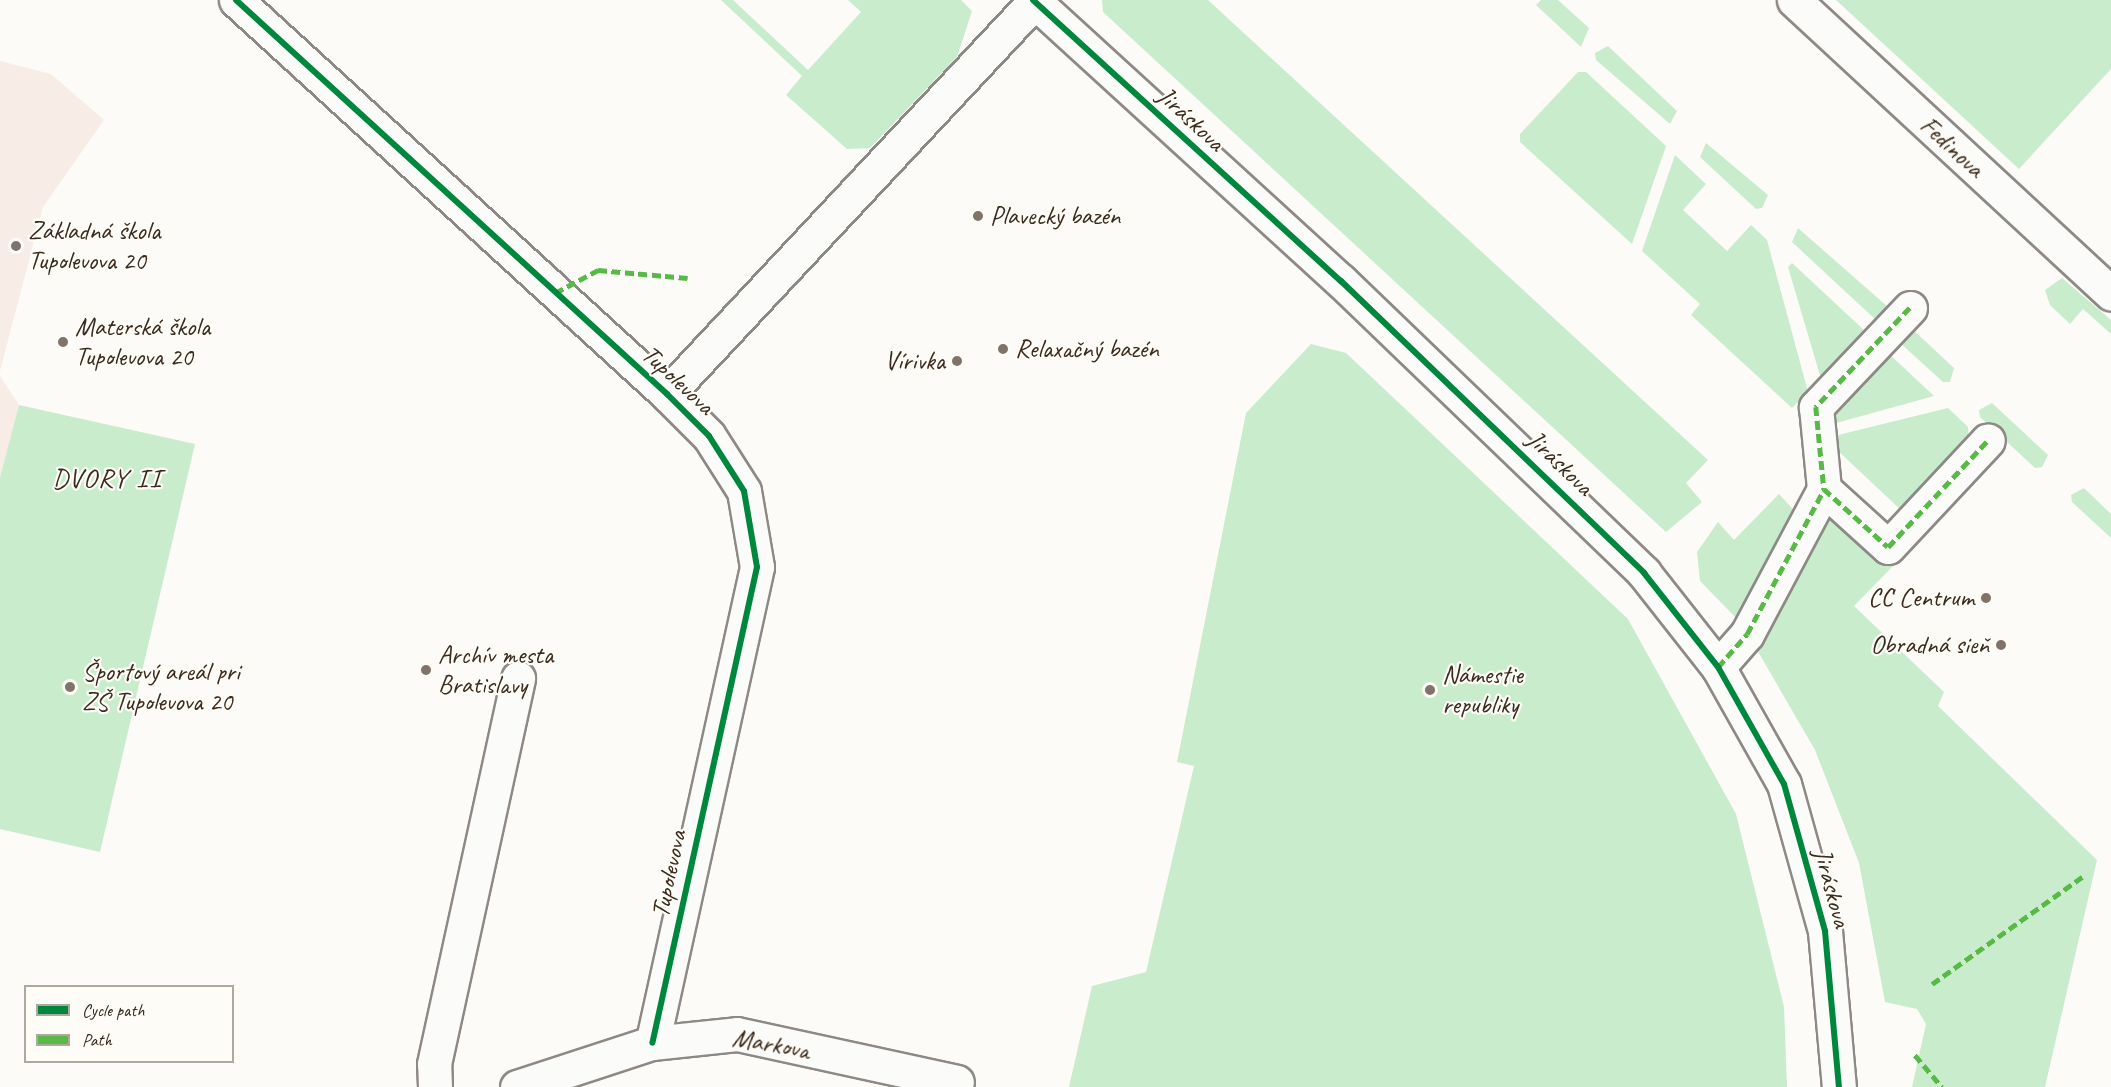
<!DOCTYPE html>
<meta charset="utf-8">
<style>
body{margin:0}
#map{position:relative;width:2111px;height:1087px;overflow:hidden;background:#fcfbf8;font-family:Caveat,sans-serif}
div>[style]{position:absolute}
.built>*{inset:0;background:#f7ede6}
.green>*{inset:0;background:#c9eccd}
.roads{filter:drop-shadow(2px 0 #8d8985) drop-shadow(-2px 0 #8d8985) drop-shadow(0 2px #8d8985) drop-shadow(0 -2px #8d8985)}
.minor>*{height:33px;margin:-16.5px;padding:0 16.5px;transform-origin:16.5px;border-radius:16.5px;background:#fbfbf9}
.quiet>*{height:4.5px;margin-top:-2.25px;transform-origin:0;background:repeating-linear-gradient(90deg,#58b947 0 9px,transparent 0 13.5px)}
.cycleway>*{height:6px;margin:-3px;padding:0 3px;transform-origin:3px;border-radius:3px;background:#00873e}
.dots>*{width:16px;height:16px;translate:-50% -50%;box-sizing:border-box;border:3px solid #fdfcf7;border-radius:50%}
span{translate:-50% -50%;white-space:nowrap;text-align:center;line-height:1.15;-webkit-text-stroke:4.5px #fdfcf7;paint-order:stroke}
.street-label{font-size:26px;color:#3b2a1e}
.poi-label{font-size:26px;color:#3b2a1e}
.left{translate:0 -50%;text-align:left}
.right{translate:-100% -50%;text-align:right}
.neighbourhood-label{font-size:27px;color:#3b2a1e;letter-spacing:1.5px}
.legend{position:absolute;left:24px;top:985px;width:210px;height:78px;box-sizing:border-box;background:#fdfcf7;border:2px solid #afa8a0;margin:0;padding:8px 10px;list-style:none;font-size:18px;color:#3b2a1e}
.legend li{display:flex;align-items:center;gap:12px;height:30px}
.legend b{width:30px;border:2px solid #afa8a0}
</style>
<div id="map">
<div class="built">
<i style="clip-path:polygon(0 61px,51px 74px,104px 120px,43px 207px,0 371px)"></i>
<i style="clip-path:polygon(0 376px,19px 405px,3px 478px,0 478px)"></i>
</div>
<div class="green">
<i style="clip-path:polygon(721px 0,733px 0,808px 70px,861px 12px,848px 0,961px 0,972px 11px,957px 57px,870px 148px,847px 149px,786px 95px,802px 76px)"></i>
<i style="clip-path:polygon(1102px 0,1208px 0,1708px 460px,1686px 483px,1702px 502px,1666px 532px,1103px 12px)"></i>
<i style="clip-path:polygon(1541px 0,1558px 0,1589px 28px,1581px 47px,1536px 5px)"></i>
<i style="clip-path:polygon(1836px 0,2111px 0,2111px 69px,2019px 169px)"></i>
<i style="clip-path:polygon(1608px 46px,1677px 111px,1670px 124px,1596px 60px,1595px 53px)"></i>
<i style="clip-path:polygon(1578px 72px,1586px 72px,1666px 146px,1632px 244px,1520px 142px,1520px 134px)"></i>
<i style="clip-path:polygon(1706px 143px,1768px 195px,1762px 208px,1756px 209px,1700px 157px)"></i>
<i style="clip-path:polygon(1675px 155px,1706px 184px,1683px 210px,1727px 251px,1751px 225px,1767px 240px,1808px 392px,1792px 408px,1691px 315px,1700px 304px,1642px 251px)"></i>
<i style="clip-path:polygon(1798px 228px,1888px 307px,1876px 320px,1792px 242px)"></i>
<i style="clip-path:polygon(1792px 263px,1865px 331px,1821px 379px,1788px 267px)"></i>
<i style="clip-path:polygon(2062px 278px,2111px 320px,2111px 334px,2083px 309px,2070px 324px,2050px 305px,2045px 290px)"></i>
<i style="clip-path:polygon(1911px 328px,1954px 368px,1950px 382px,1943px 382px,1898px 341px)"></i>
<i style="clip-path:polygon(1311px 344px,1346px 353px,1628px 619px,1736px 814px,1784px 1007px,1787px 1087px,1069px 1087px,1092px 986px,1146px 972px,1194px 766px,1177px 762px,1246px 413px)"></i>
<i style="clip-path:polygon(1887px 352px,1934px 396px,1829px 425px,1824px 419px)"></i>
<i style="clip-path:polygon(1992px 403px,2048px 455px,2042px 467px,2035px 468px,1980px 417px,1979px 410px)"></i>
<i style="clip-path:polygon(19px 405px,195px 444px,100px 852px,0 829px,0 478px)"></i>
<i style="clip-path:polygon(1948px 408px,1968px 427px,1969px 440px,1902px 511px,1835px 448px,1834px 436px)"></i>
<i style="clip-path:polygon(2084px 488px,2111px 514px,2111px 538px,2072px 502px,2071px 495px)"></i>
<i style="clip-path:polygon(1779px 494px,1811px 529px,1828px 508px,1896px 563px,1854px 606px,1944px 692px,1938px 706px,2097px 860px,2045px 1087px,1912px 1087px,1926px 1024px,1917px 1009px,1885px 1002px,1859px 863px,1815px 750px,1742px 624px,1700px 581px,1697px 552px,1718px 522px,1734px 540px)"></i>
</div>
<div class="roads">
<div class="minor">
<i style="left:236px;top:0;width:584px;rotate:42.43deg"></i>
<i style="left:667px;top:394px;width:59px;rotate:45deg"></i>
<i style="left:709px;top:436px;width:65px;rotate:57.5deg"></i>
<i style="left:744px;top:491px;width:77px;rotate:80.3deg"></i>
<i style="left:757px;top:567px;width:487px;rotate:102.4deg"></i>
<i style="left:1033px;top:0;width:417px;rotate:42.4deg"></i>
<i style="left:1341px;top:281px;width:421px;rotate:43.9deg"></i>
<i style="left:1644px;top:573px;width:120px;rotate:51.8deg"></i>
<i style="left:1718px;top:667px;width:134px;rotate:60.6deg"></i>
<i style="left:1784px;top:784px;width:153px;rotate:74.4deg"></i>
<i style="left:1825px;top:931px;width:157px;rotate:84.9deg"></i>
<i style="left:1794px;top:0;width:432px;rotate:42.8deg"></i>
<i style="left:1910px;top:308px;width:137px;rotate:133.5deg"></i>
<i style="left:1816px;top:407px;width:82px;rotate:84.4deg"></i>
<i style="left:1824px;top:489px;width:86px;rotate:42.2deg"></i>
<i style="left:1888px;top:547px;width:146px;rotate:-46.9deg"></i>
<i style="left:667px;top:394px;width:540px;rotate:-46.88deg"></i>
<i style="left:1718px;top:667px;width:44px;rotate:-48.7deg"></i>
<i style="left:1747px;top:634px;width:164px;rotate:-62deg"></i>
<i style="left:435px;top:1087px;width:23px;rotate:-92deg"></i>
<i style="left:434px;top:1064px;width:395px;rotate:-77.7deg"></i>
<i style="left:517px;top:1087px;width:142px;rotate:-18.1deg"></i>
<i style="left:652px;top:1043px;width:85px;rotate:-6deg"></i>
<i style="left:737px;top:1034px;width:225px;rotate:12.3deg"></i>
</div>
</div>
<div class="quiet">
<i style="left:555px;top:293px;width:49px;rotate:-28.1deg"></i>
<i style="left:598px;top:270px;width:90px;rotate:5.1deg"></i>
<i style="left:1910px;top:308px;width:137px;rotate:133.5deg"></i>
<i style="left:1816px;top:407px;width:82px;rotate:84.4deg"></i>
<i style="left:1824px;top:489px;width:86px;rotate:42.2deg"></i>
<i style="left:1888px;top:547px;width:146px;rotate:-46.9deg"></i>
<i style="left:1718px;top:667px;width:44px;rotate:-48.7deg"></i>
<i style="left:1747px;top:634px;width:164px;rotate:-62deg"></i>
<i style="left:1932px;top:984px;width:188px;rotate:-35.5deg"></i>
<i style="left:1915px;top:1055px;width:42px;rotate:49.8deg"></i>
</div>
<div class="cycleway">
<i style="left:236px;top:0;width:584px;rotate:42.43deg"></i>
<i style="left:667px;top:394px;width:59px;rotate:45deg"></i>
<i style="left:709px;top:436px;width:65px;rotate:57.5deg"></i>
<i style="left:744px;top:491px;width:77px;rotate:80.3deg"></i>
<i style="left:757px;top:567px;width:487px;rotate:102.4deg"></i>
<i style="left:1033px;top:0;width:417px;rotate:42.4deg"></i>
<i style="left:1341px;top:281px;width:421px;rotate:43.9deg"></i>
<i style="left:1644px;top:573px;width:120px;rotate:51.8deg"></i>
<i style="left:1718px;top:667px;width:134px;rotate:60.6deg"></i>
<i style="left:1784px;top:784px;width:153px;rotate:74.4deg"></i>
<i style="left:1825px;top:931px;width:157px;rotate:84.9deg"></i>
</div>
<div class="dots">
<i style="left:978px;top:216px;background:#7f736a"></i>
<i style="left:16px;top:246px;background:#7f736a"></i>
<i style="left:63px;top:342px;background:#7f736a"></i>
<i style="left:1003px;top:349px;background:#7f736a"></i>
<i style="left:957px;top:361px;background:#7f736a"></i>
<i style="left:1986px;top:598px;background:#7f736a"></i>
<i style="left:2001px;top:645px;background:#7f736a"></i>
<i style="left:426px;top:670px;background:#7f736a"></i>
<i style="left:70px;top:687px;background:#7f736a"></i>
<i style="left:1430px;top:690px;background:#7f736a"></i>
</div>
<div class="street-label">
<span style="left:1191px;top:119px;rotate:43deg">Jiráskova</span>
<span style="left:1952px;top:147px;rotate:43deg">Fedinova</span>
<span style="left:678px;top:380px;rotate:43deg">Tupolevova</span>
<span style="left:1560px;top:463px;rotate:44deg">Jiráskova</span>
<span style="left:669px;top:874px;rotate:-78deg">Tupolevova</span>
<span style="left:1832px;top:888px;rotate:75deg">Jiráskova</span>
<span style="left:771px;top:1044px;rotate:10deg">Markova</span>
</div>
<div class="poi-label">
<span class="left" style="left:990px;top:216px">Plavecký bazén</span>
<span class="left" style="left:28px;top:246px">Základná škola<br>Tupolevova 20</span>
<span class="left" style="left:75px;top:342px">Materská škola<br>Tupolevova 20</span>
<span class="left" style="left:1015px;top:349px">Relaxačný bazén</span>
<span class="right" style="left:945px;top:361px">Vírivka</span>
<span class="right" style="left:1974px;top:598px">CC Centrum</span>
<span class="right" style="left:1989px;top:645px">Obradná sieň</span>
<span class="left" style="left:438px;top:670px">Archív mesta<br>Bratislavy</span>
<span class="left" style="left:82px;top:687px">Športový areál pri<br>ZŠ Tupolevova 20</span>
<span class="left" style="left:1442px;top:690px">Námestie<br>republiky</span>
</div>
<div class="neighbourhood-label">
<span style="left:107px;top:479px">DVORY II</span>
</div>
<ul class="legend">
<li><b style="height:8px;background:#00873e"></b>Cycle path</li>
<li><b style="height:8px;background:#58b947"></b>Path</li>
</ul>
</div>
